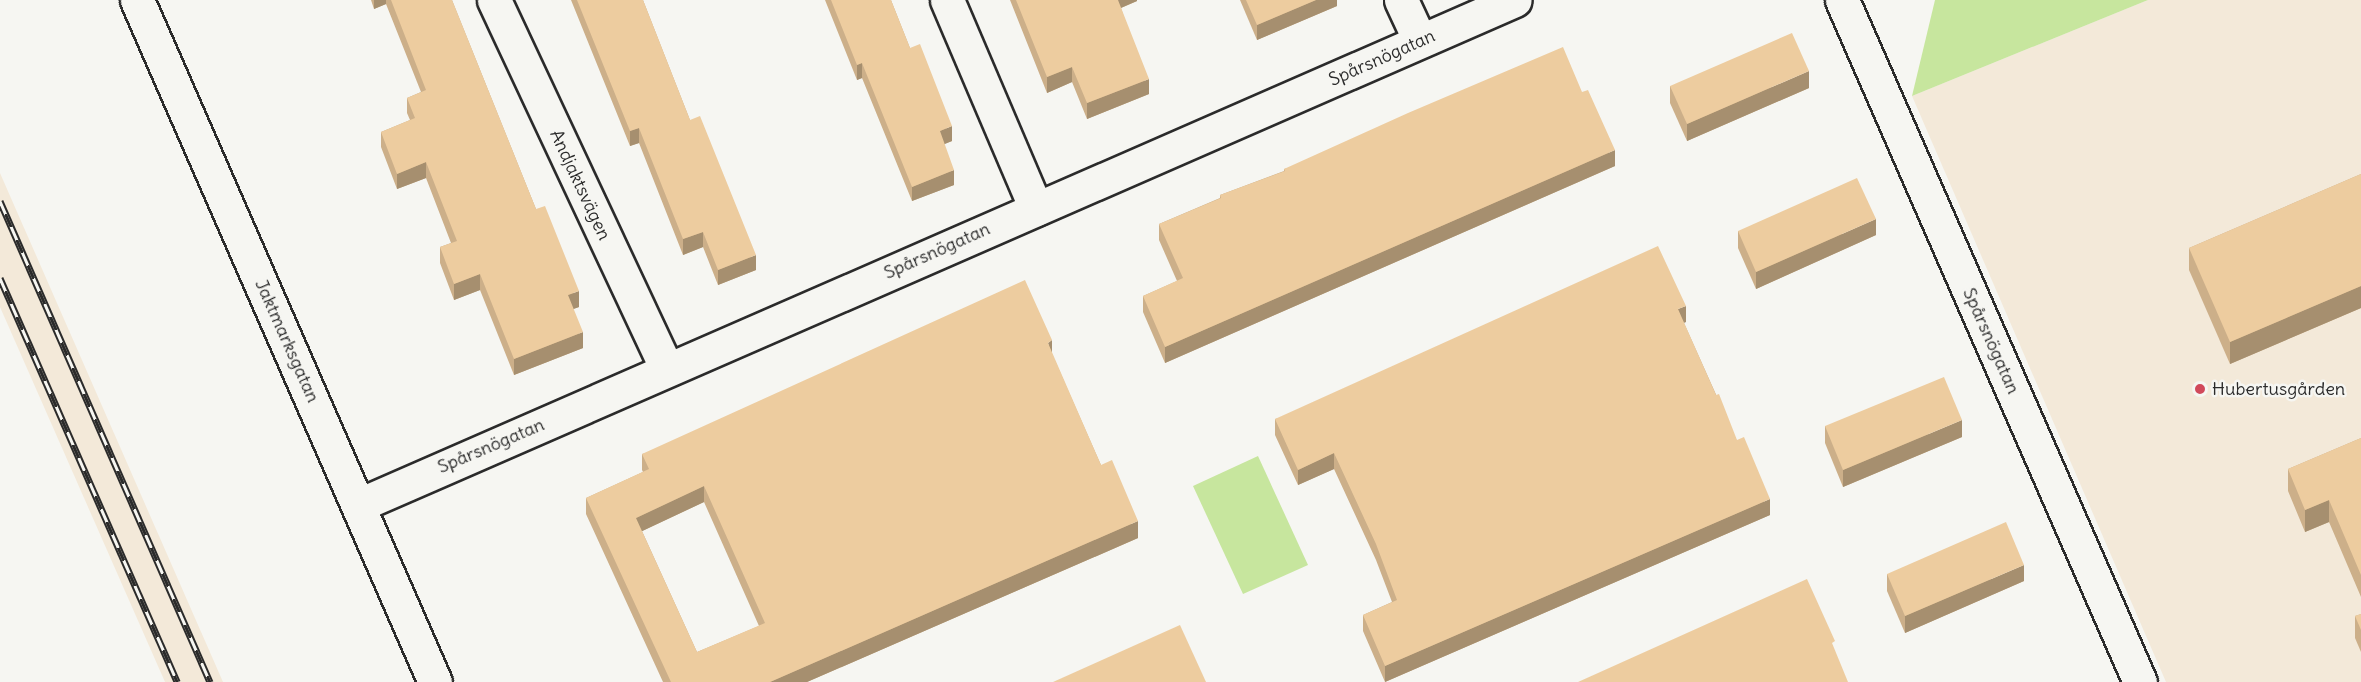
<!DOCTYPE html>
<meta charset="utf-8">
<style>
body{margin:0}
#map{position:relative;width:2361px;height:682px;overflow:hidden;background:#f6f6f2;font-family:Delius,sans-serif}
div>[style]{position:absolute}
.built>*{inset:0;background:#f3e9d9}
.green>*{inset:0;background:#c7e69e}
.roads{filter:drop-shadow(2px 0 #2b2b2b) drop-shadow(-2px 0 #2b2b2b) drop-shadow(0 2px #2b2b2b) drop-shadow(0 -2px #2b2b2b)}
.street>*{height:33px;margin:-16.5px;padding:0 16.5px;transform-origin:16.5px;border-radius:16.5px;background:#f6f6f2}
.rail>*{height:7px;margin-top:-3.5px;transform-origin:0;background:repeating-linear-gradient(90deg,#f6f6f2 0 14px,#2b2b2b 0 28px);box-sizing:border-box;border-block:2px solid #2b2b2b}
.wall>*{inset:0;background:#ccaf89}
.shaded-wall>*{inset:0;background:#a68f6f}
.building>*{inset:0;background:#edcc9f}
.dots>*{width:16px;height:16px;translate:-50% -50%;box-sizing:border-box;border:3px solid #f6f6f2;border-radius:50%}
span{translate:-50% -50%;white-space:nowrap;text-align:center;line-height:1.15;-webkit-text-stroke:5px #f6f6f2;paint-order:stroke}
.street-label{font-size:18px;color:#2b2b2b}
.poi-label{font-size:18px;color:#2b2b2b}
.left{translate:0 -50%;text-align:left}
</style>
<div id="map">
<div class="built">
<i style="clip-path:polygon(2148px 0,2361px 0,2361px 682px,2166px 682px,1912px 96px)"></i>
<i style="clip-path:polygon(0 173px,223px 682px,165px 682px,0 307px)"></i>
</div>
<div class="green">
<i style="clip-path:polygon(1935px 0,2148px 0,1912px 96px)"></i>
<i style="clip-path:polygon(1258px 456px,1308px 565px,1243px 594px,1193px 486px)"></i>
</div>
<div class="roads">
<div class="street">
<i style="left:137px;top:0;width:744px;rotate:66.4deg"></i>
<i style="left:494px;top:0;width:408px;rotate:64.9deg"></i>
<i style="left:947px;top:0;width:227px;rotate:66.9deg"></i>
<i style="left:1401px;top:0;width:45px;rotate:65.1deg"></i>
<i style="left:1842px;top:0;width:744px;rotate:66.4deg"></i>
<i style="left:359px;top:505px;width:1261px;rotate:-23.6deg"></i>
</div>
</div>
<div class="rail">
<i style="left:0;top:201px;width:525px;rotate:66.41deg"></i>
<i style="left:0;top:278px;width:441px;rotate:66.3deg"></i>
</div>
<div class="wall">
<i style="clip-path:polygon(371px 0,452px 0,536px 209px,579px 307px,573px 309px,583px 348px,514px 375px,480px 290px,454px 300px,440px 263px,440px 247px,451px 243px,426px 178px,397px 189px,381px 147px,381px 132px,410px 120px,407px 113px,407px 98px,421px 92px,386px 4px,374px 9px)"></i>
<i style="clip-path:polygon(571px 0,643px 0,690px 120px,756px 270px,718px 285px,703px 247px,683px 255px,639px 143px,630px 146px)"></i>
<i style="clip-path:polygon(825px 0,891px 0,910px 48px,952px 141px,944px 144px,954px 185px,912px 201px,862px 78px,857px 80px)"></i>
<i style="clip-path:polygon(1010px 0,1137px 0,1137px 1px,1121px 8px,1149px 94px,1087px 119px,1072px 82px,1047px 93px)"></i>
<i style="clip-path:polygon(1240px 0,1337px 0,1337px 6px,1257px 40px)"></i>
<i style="clip-path:polygon(1670px 86px,1809px 88px,1687px 141px,1670px 103px)"></i>
<i style="clip-path:polygon(1582px 92px,1615px 166px,1165px 363px,1143px 312px,1143px 296px,1177px 281px,1159px 240px,1159px 224px,1220px 198px,1220px 195px,1284px 171px,1284px 169px)"></i>
<i style="clip-path:polygon(2361px 174px,2361px 308px,2230px 364px,2189px 270px,2189px 248px)"></i>
<i style="clip-path:polygon(1738px 231px,1876px 235px,1756px 289px,1738px 248px)"></i>
<i style="clip-path:polygon(1686px 322px,1684px 323px,1770px 515px,1385px 682px,1363px 631px,1363px 615px,1392px 602px,1376px 560px,1334px 469px,1298px 485px,1275px 435px,1275px 419px)"></i>
<i style="clip-path:polygon(evenodd,1052px 354px,1101px 465px,1138px 538px,807px 682px,663px 682px,586px 514px,586px 498px,643px 472px,642px 470px,642px 454px,1052px 354px,704px 502px,759px 626px,697px 652px,642px 531px,704px 502px)"></i>
<i style="clip-path:polygon(1825px 426px,1962px 437px,1843px 487px,1825px 443px)"></i>
<i style="clip-path:polygon(2361px 438px,2361px 597px,2329px 522px,2305px 532px,2288px 491px,2288px 469px)"></i>
<i style="clip-path:polygon(1887px 574px,2024px 581px,1905px 633px,1887px 591px)"></i>
<i style="clip-path:polygon(2361px 614px,2361px 652px,2355px 638px,2355px 616px)"></i>
</div>
<div class="shaded-wall">
<i style="clip-path:polygon(374px 0,386px 0,386px 4px,374px 9px)"></i>
<i style="clip-path:polygon(1116px 0,1137px 0,1137px 1px,1116px 10px)"></i>
<i style="clip-path:polygon(1316px 0,1337px 0,1337px 6px,1257px 40px,1257px 25px)"></i>
<i style="clip-path:polygon(862px 63px,862px 78px,857px 80px,857px 65px)"></i>
<i style="clip-path:polygon(1072px 67px,1072px 82px,1047px 93px,1047px 77px)"></i>
<i style="clip-path:polygon(1809px 71px,1809px 88px,1687px 141px,1687px 124px)"></i>
<i style="clip-path:polygon(1149px 79px,1149px 94px,1087px 119px,1087px 103px)"></i>
<i style="clip-path:polygon(952px 126px,952px 141px,940px 146px,940px 131px)"></i>
<i style="clip-path:polygon(639px 128px,639px 143px,630px 146px,630px 131px)"></i>
<i style="clip-path:polygon(1615px 150px,1615px 166px,1165px 363px,1165px 347px)"></i>
<i style="clip-path:polygon(426px 162px,426px 178px,397px 189px,397px 174px)"></i>
<i style="clip-path:polygon(954px 170px,954px 185px,912px 201px,912px 187px)"></i>
<i style="clip-path:polygon(1876px 219px,1876px 235px,1756px 289px,1756px 272px)"></i>
<i style="clip-path:polygon(703px 232px,703px 247px,683px 255px,683px 239px)"></i>
<i style="clip-path:polygon(756px 255px,756px 270px,718px 285px,718px 270px)"></i>
<i style="clip-path:polygon(480px 274px,480px 290px,454px 300px,454px 284px)"></i>
<i style="clip-path:polygon(2361px 286px,2361px 308px,2230px 364px,2230px 342px)"></i>
<i style="clip-path:polygon(579px 291px,579px 307px,568px 311px,568px 295px)"></i>
<i style="clip-path:polygon(1686px 306px,1686px 322px,1678px 325px,1678px 309px)"></i>
<i style="clip-path:polygon(583px 332px,583px 348px,514px 375px,514px 359px)"></i>
<i style="clip-path:polygon(1052px 340px,1052px 357px,1048px 343px)"></i>
<i style="clip-path:polygon(1962px 420px,1962px 437px,1843px 487px,1843px 470px)"></i>
<i style="clip-path:polygon(1334px 453px,1334px 469px,1298px 485px,1298px 470px)"></i>
<i style="clip-path:polygon(704px 486px,704px 502px,636px 534px,636px 518px)"></i>
<i style="clip-path:polygon(1770px 499px,1770px 515px,1385px 682px,1385px 666px)"></i>
<i style="clip-path:polygon(2329px 500px,2329px 522px,2305px 532px,2305px 510px)"></i>
<i style="clip-path:polygon(1138px 521px,1138px 538px,807px 682px,770px 682px)"></i>
<i style="clip-path:polygon(2024px 565px,2024px 581px,1905px 633px,1905px 616px)"></i>
</div>
<div class="building">
<i style="clip-path:polygon(391px 0,452px 0,536px 209px,545px 206px,579px 291px,568px 295px,583px 332px,514px 359px,480px 274px,454px 284px,440px 247px,457px 241px,426px 162px,397px 174px,381px 132px,415px 118px,407px 98px,426px 90px)"></i>
<i style="clip-path:polygon(577px 0,643px 0,690px 120px,700px 116px,756px 255px,718px 270px,703px 232px,683px 239px,639px 128px,630px 131px)"></i>
<i style="clip-path:polygon(831px 0,891px 0,910px 48px,920px 44px,952px 126px,940px 131px,954px 170px,912px 187px,862px 63px,857px 65px)"></i>
<i style="clip-path:polygon(1016px 0,1118px 0,1149px 79px,1087px 103px,1072px 67px,1047px 77px)"></i>
<i style="clip-path:polygon(1246px 0,1316px 0,1257px 25px)"></i>
<i style="clip-path:polygon(1792px 33px,1809px 71px,1687px 124px,1670px 86px)"></i>
<i style="clip-path:polygon(1563px 47px,1582px 92px,1588px 90px,1615px 150px,1165px 347px,1143px 296px,1183px 278px,1159px 224px,1221px 198px,1220px 195px,1285px 171px,1284px 169px,1408px 113px)"></i>
<i style="clip-path:polygon(2361px 174px,2361px 286px,2230px 342px,2189px 248px)"></i>
<i style="clip-path:polygon(1857px 178px,1876px 219px,1756px 272px,1738px 231px)"></i>
<i style="clip-path:polygon(1658px 246px,1686px 306px,1678px 309px,1716px 395px,1719px 394px,1737px 440px,1744px 437px,1770px 499px,1385px 666px,1363px 615px,1397px 600px,1376px 544px,1334px 453px,1298px 470px,1275px 419px)"></i>
<i style="clip-path:polygon(evenodd,1025px 280px,1052px 340px,1048px 343px,1101px 465px,1112px 460px,1138px 521px,770px 682px,671px 682px,586px 498px,649px 469px,642px 454px,1025px 280px,704px 486px,765px 623px,697px 652px,636px 518px,704px 486px)"></i>
<i style="clip-path:polygon(1944px 377px,1962px 420px,1843px 470px,1825px 426px)"></i>
<i style="clip-path:polygon(2361px 438px,2361px 575px,2329px 500px,2305px 510px,2288px 469px)"></i>
<i style="clip-path:polygon(2006px 522px,2024px 565px,1905px 616px,1887px 574px)"></i>
<i style="clip-path:polygon(1807px 579px,1835px 641px,1832px 643px,1848px 682px,1578px 682px)"></i>
<i style="clip-path:polygon(2361px 614px,2361px 630px,2355px 616px)"></i>
<i style="clip-path:polygon(1180px 625px,1206px 682px,1053px 682px)"></i>
</div>
<div class="dots">
<i style="left:2200px;top:389px;background:#d1495b"></i>
</div>
<div class="street-label">
<span style="left:1382px;top:58px;rotate:-24deg">Spårsnögatan</span>
<span style="left:580px;top:185px;rotate:65deg">Andjaktsvägen</span>
<span style="left:937px;top:251px;rotate:-24deg">Spårsnögatan</span>
<span style="left:287px;top:341px;rotate:66deg">Jaktmarksgatan</span>
<span style="left:1991px;top:341px;rotate:66deg">Spårsnögatan</span>
<span style="left:491px;top:446px;rotate:-23deg">Spårsnögatan</span>
</div>
<div class="poi-label">
<span class="left" style="left:2212px;top:389px">Hubertusgården</span>
</div>
</div>
